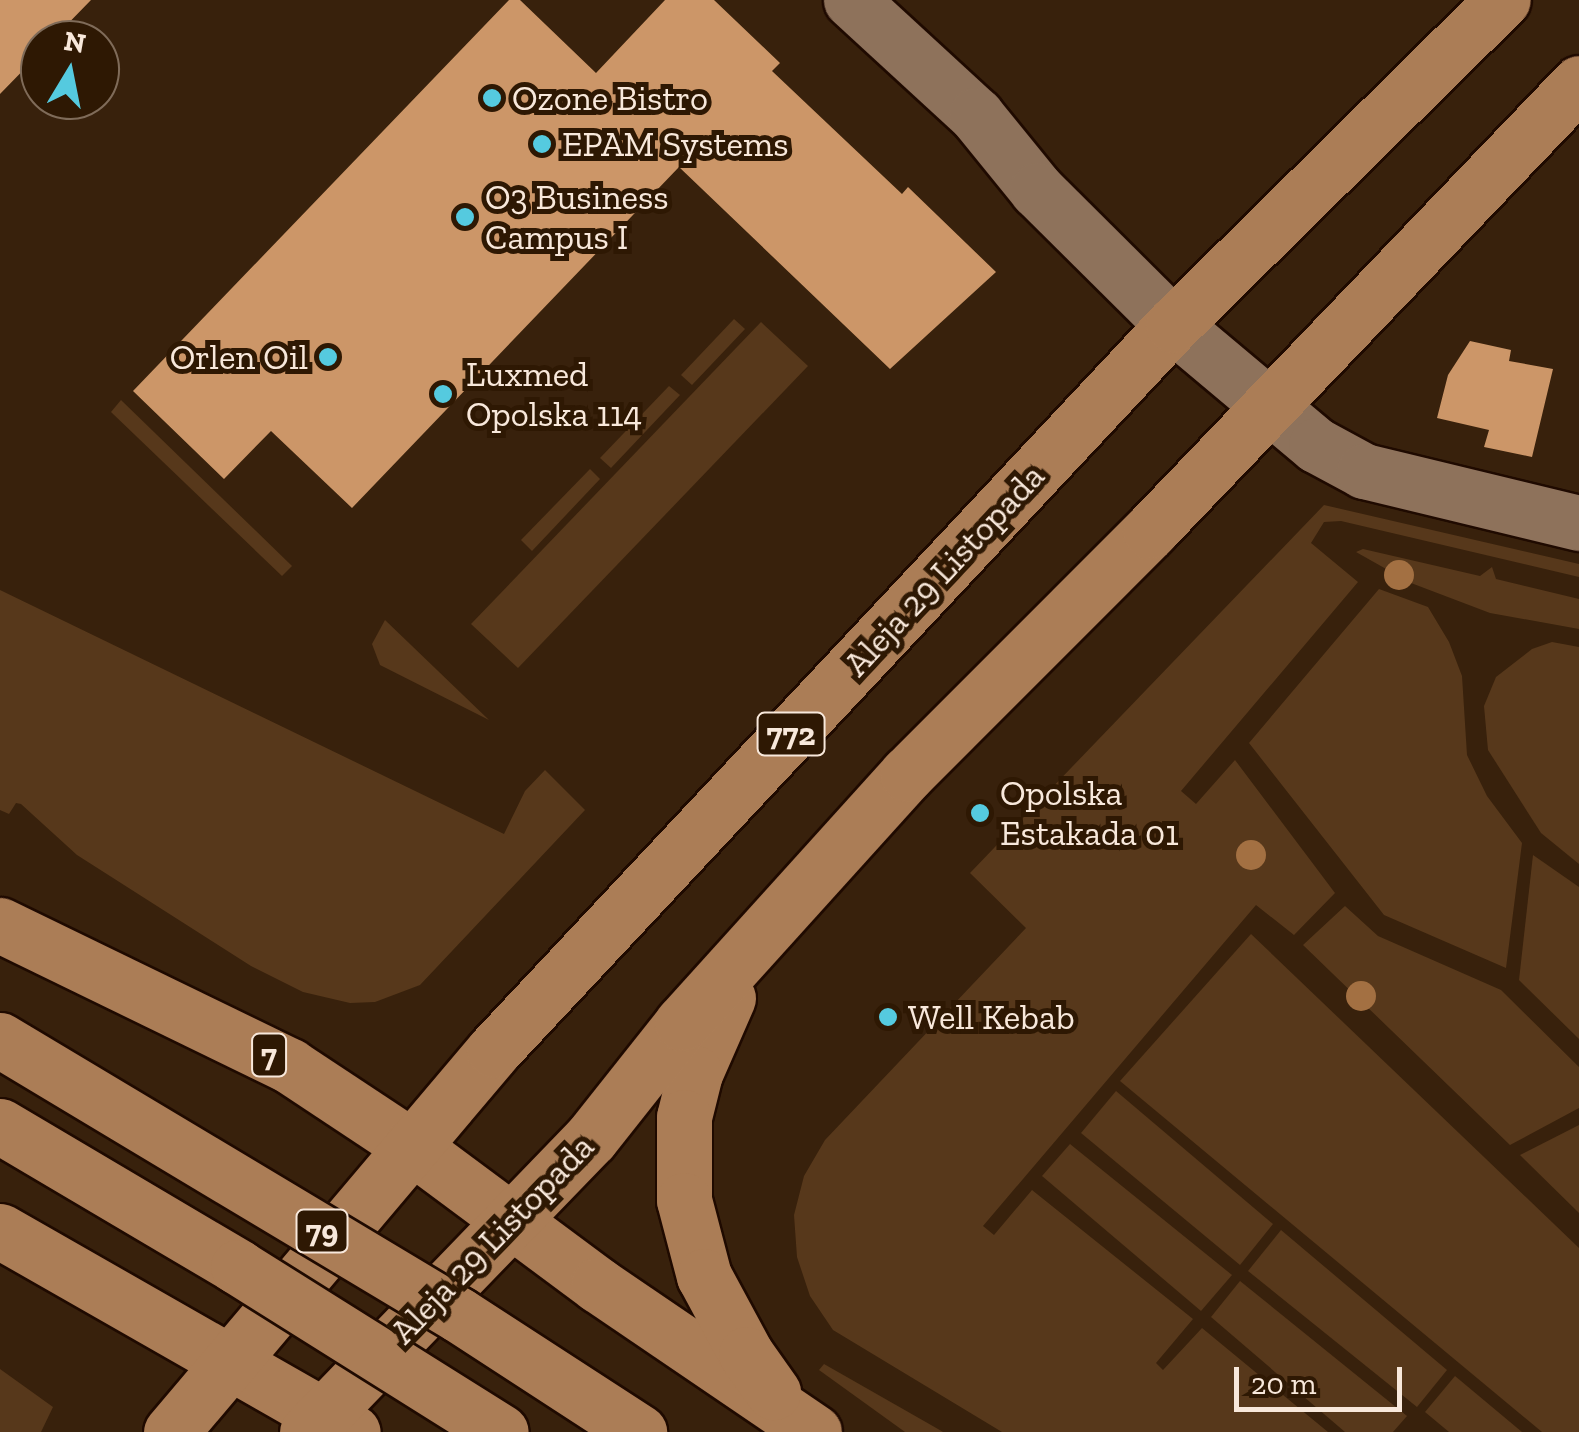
<!DOCTYPE html>
<style>
body{margin:0}
#map{position:relative;width:1579px;height:1432px;overflow:hidden;background:#38210c;font-family:"Zilla Slab",serif}
div>[style]{position:absolute}
.green>*{inset:0;background:#57381b}
.building>*{inset:0;background:#cc9668}
.roads{filter:drop-shadow(2px 0 #1f0a00) drop-shadow(-2px 0 #1f0a00) drop-shadow(0 2px #1f0a00) drop-shadow(0 -2px #1f0a00)}
.minor>*{height:55px;margin:-27.5px;padding:0 27.5px;transform-origin:27.5px;border-radius:27.5px;background:#8e725b}
.major>*{height:55px;margin:-27.5px;padding:0 27.5px;transform-origin:27.5px;border-radius:27.5px;background:#ab7d56}
.bridges{filter:drop-shadow(2px 0 #1f0a00) drop-shadow(-2px 0 #1f0a00) drop-shadow(0 2px #1f0a00) drop-shadow(0 -2px #1f0a00)}
.major-bridge>*{height:55px;margin:-27.5px;padding:0 27.5px;transform-origin:27.5px;border-radius:27.5px;background:#ab7d56}
.trees>*{width:30px;height:30px;margin:-15px;border-radius:50%;background:#a37042}
.dots>*{width:28px;height:28px;translate:-50% -50%;box-sizing:border-box;border:5px solid #2e1803;border-radius:50%}
span{translate:-50% -50%;white-space:nowrap;text-align:center;line-height:1.15;-webkit-text-stroke:10px #2e1803;paint-order:stroke}
.shield-label span{padding:2px 8px;background:#2e1803;border:2px solid;border-radius:8px;-webkit-text-stroke-width:0}
.shield-label{font-size:32px;color:#f8e8db;font-weight:700}
.poi-label{font-size:35px;color:#f8e8db}
.left{translate:0 -50%;text-align:left}
.right{translate:-100% -50%;text-align:right}
.street-label{font-size:35px;color:#f8e8db}
.north{position:absolute;left:20px;top:20px;width:100px;height:100px;box-sizing:border-box;background:#2e1803;border:2px solid #7f6b59;border-radius:50%;rotate:10deg;font-size:28px;font-weight:700;line-height:40px;text-align:center;color:#f8e8db}
.north::after{content:'';display:block;margin:auto;width:35px;height:45px;background:#55cadf;clip-path:polygon(50% 0,100% 100%,50% 72%,0 100%)}
.scale{position:absolute;left:1234px;top:1367px;width:168px;height:45px;box-sizing:border-box;border:5px solid #f8e8db;border-top:0;padding-left:12px;font-size:30px;line-height:35px;white-space:nowrap;color:#f8e8db;-webkit-text-stroke:8px #2e1803;paint-order:stroke}
</style>
<div id="map">
<div class="green">
<i style="clip-path:polygon(734px 319px,745px 329px,692px 385px,681px 375px)"></i>
<i style="clip-path:polygon(761px 322px,808px 366px,518px 668px,471px 624px)"></i>
<i style="clip-path:polygon(669px 386px,680px 395px,611px 468px,600px 458px)"></i>
<i style="clip-path:polygon(121px 400px,292px 566px,282px 576px,111px 412px)"></i>
<i style="clip-path:polygon(590px 469px,600px 479px,532px 551px,521px 540px)"></i>
<i style="clip-path:polygon(1324px 505px,1579px 564px,1579px 577px,1341px 521px,1324px 522px,1311px 543px,1358px 582px,1181px 791px,1196px 804px,1235px 760px,1335px 893px,1294px 935px,1256px 905px,983px 1226px,994px 1235px,1032px 1190px,1193px 1319px,1156px 1363px,1163px 1370px,1202px 1328px,1328px 1432px,1002px 1432px,833px 1330px,810px 1296px,797px 1257px,794px 1215px,804px 1176px,825px 1140px,1026px 928px,970px 873px)"></i>
<i style="clip-path:polygon(1363px 549px,1480px 576px,1492px 567px,1496px 579px,1579px 599px,1579px 629px,1490px 613px,1411px 583px,1356px 552px)"></i>
<i style="clip-path:polygon(1379px 589px,1428px 607px,1449px 642px,1462px 676px,1467px 755px,1487px 796px,1522px 843px,1506px 968px,1384px 915px,1249px 743px)"></i>
<i style="clip-path:polygon(0 590px,504px 834px,525px 791px,545px 770px,585px 810px,420px 985px,375px 1002px,350px 1003px,303px 992px,251px 966px,77px 855px,21px 804px,16px 803px,9px 814px,0 810px)"></i>
<i style="clip-path:polygon(385px 620px,489px 720px,380px 665px,372px 644px)"></i>
<i style="clip-path:polygon(1552px 642px,1579px 647px,1579px 864px,1541px 833px,1488px 750px,1484px 706px,1496px 677px,1532px 649px)"></i>
<i style="clip-path:polygon(1533px 855px,1579px 887px,1579px 1039px,1519px 980px)"></i>
<i style="clip-path:polygon(1345px 906px,1378px 936px,1501px 990px,1579px 1067px,1579px 1108px,1510px 1145px,1303px 945px)"></i>
<i style="clip-path:polygon(1251px 934px,1579px 1248px,1579px 1432px,1542px 1432px,1120px 1081px)"></i>
<i style="clip-path:polygon(1116px 1091px,1273px 1224px,1240px 1265px,1081px 1133px)"></i>
<i style="clip-path:polygon(1579px 1125px,1579px 1213px,1520px 1155px)"></i>
<i style="clip-path:polygon(1070px 1144px,1232px 1275px,1201px 1311px,1042px 1176px)"></i>
<i style="clip-path:polygon(1281px 1230px,1447px 1370px,1417px 1407px,1248px 1271px)"></i>
<i style="clip-path:polygon(1240px 1281px,1407px 1416px,1393px 1432px,1345px 1432px,1211px 1317px)"></i>
<i style="clip-path:polygon(824px 1364px,938px 1429px,943px 1432px,905px 1432px,819px 1370px)"></i>
<i style="clip-path:polygon(0 1369px,53px 1407px,41px 1432px,0 1432px)"></i>
<i style="clip-path:polygon(1455px 1376px,1522px 1432px,1449px 1432px,1425px 1412px)"></i>
</div>
<div class="building">
<i style="clip-path:polygon(0 0,91px 0,52px 40px,40px 40px,40px 53px,0 94px)"></i>
<i style="clip-path:polygon(509px 0,520px 0,596px 73px,665px 0,714px 0,780px 63px,772px 71px,902px 194px,908px 187px,996px 272px,890px 369px,679px 167px,352px 508px,271px 431px,224px 479px,133px 391px)"></i>
<i style="clip-path:polygon(1470px 341px,1511px 350px,1509px 361px,1553px 369px,1532px 457px,1484px 447px,1489px 430px,1437px 418px,1448px 375px)"></i>
</div>
<div class="roads">
<div class="minor">
<i style="left:851px;top:0;width:170px;rotate:42.6deg"></i>
<i style="left:976px;top:115px;width:97px;rotate:50.9deg"></i>
<i style="left:1037px;top:190px;width:192px;rotate:44.8deg"></i>
<i style="left:1173px;top:325px;width:187px;rotate:40deg"></i>
<i style="left:1316px;top:445px;width:55px;rotate:28.4deg"></i>
<i style="left:1364px;top:471px;width:221px;rotate:13.6deg"></i>
</div>
<div class="major">
<i style="left:0;top:925px;width:322px;rotate:25.9deg"></i>
<i style="left:290px;top:1066px;width:145px;rotate:33.5deg"></i>
<i style="left:411px;top:1146px;width:233px;rotate:36.6deg"></i>
<i style="left:598px;top:1285px;width:261px;rotate:34.2deg"></i>
<i style="left:728px;top:998px;width:82px;rotate:113.7deg"></i>
<i style="left:695px;top:1073px;width:45px;rotate:104deg"></i>
<i style="left:684px;top:1117px;width:83px;rotate:90deg"></i>
<i style="left:684px;top:1200px;width:79px;rotate:75.3deg"></i>
<i style="left:704px;top:1276px;width:89px;rotate:61.7deg"></i>
<i style="left:746px;top:1354px;width:47px;rotate:54.6deg"></i>
<i style="left:0;top:1231px;width:406px;rotate:29.7deg"></i>
<i style="left:171px;top:1432px;width:500px;rotate:-49.78deg"></i>
<i style="left:494px;top:1050px;width:993px;rotate:-46.88deg"></i>
<i style="left:1173px;top:325px;width:463px;rotate:-44.6deg"></i>
<i style="left:307px;top:1432px;width:409px;rotate:-46deg"></i>
<i style="left:591px;top:1138px;width:147px;rotate:-51.6deg"></i>
<i style="left:682px;top:1023px;width:336px;rotate:-47.9deg"></i>
<i style="left:907px;top:774px;width:344px;rotate:-45deg"></i>
<i style="left:1150px;top:531px;width:620px;rotate:-46.24deg"></i>
</div>
</div>
<div class="bridges">
<div class="major-bridge">
<i style="left:0;top:1040px;width:535px;rotate:30.93deg"></i>
<i style="left:459px;top:1315px;width:215px;rotate:33deg"></i>
<i style="left:0;top:1126px;width:277px;rotate:30.6deg"></i>
<i style="left:238px;top:1267px;width:310px;rotate:32.1deg"></i>
</div>
</div>
<div class="trees">
<i style="left:1399px;top:575px"></i>
<i style="left:1251px;top:855px"></i>
<i style="left:1361px;top:996px"></i>
</div>
<div class="dots">
<i style="left:492px;top:98px;background:#55cadf"></i>
<i style="left:542px;top:144px;background:#55cadf"></i>
<i style="left:465px;top:217px;background:#55cadf"></i>
<i style="left:328px;top:357px;background:#55cadf"></i>
<i style="left:443px;top:394px;background:#55cadf"></i>
<i style="left:980px;top:813px;background:#55cadf"></i>
<i style="left:888px;top:1017px;background:#55cadf"></i>
</div>
<div class="shield-label">
<span style="left:791px;top:734px">772</span>
<span style="left:269px;top:1055px">7</span>
<span style="left:322px;top:1231px">79</span>
</div>
<div class="poi-label">
<span class="left" style="left:512px;top:98px">Ozone Bistro</span>
<span class="left" style="left:562px;top:144px">EPAM Systems</span>
<span class="left" style="left:485px;top:217px">O3 Business<br>Campus I</span>
<span class="right" style="left:308px;top:357px">Orlen Oil</span>
<span class="left" style="left:466px;top:394px">Luxmed<br>Opolska 114</span>
<span class="left" style="left:1000px;top:813px">Opolska<br>Estakada 01</span>
<span class="left" style="left:908px;top:1017px">Well Kebab</span>
</div>
<div class="street-label">
<span style="left:944px;top:570px;rotate:-47deg">Aleja 29 Listopada</span>
<span style="left:492px;top:1239px;rotate:-46deg">Aleja 29 Listopada</span>
</div>
<div class="north">N</div>
<div class="scale">20 m</div>
</div>
